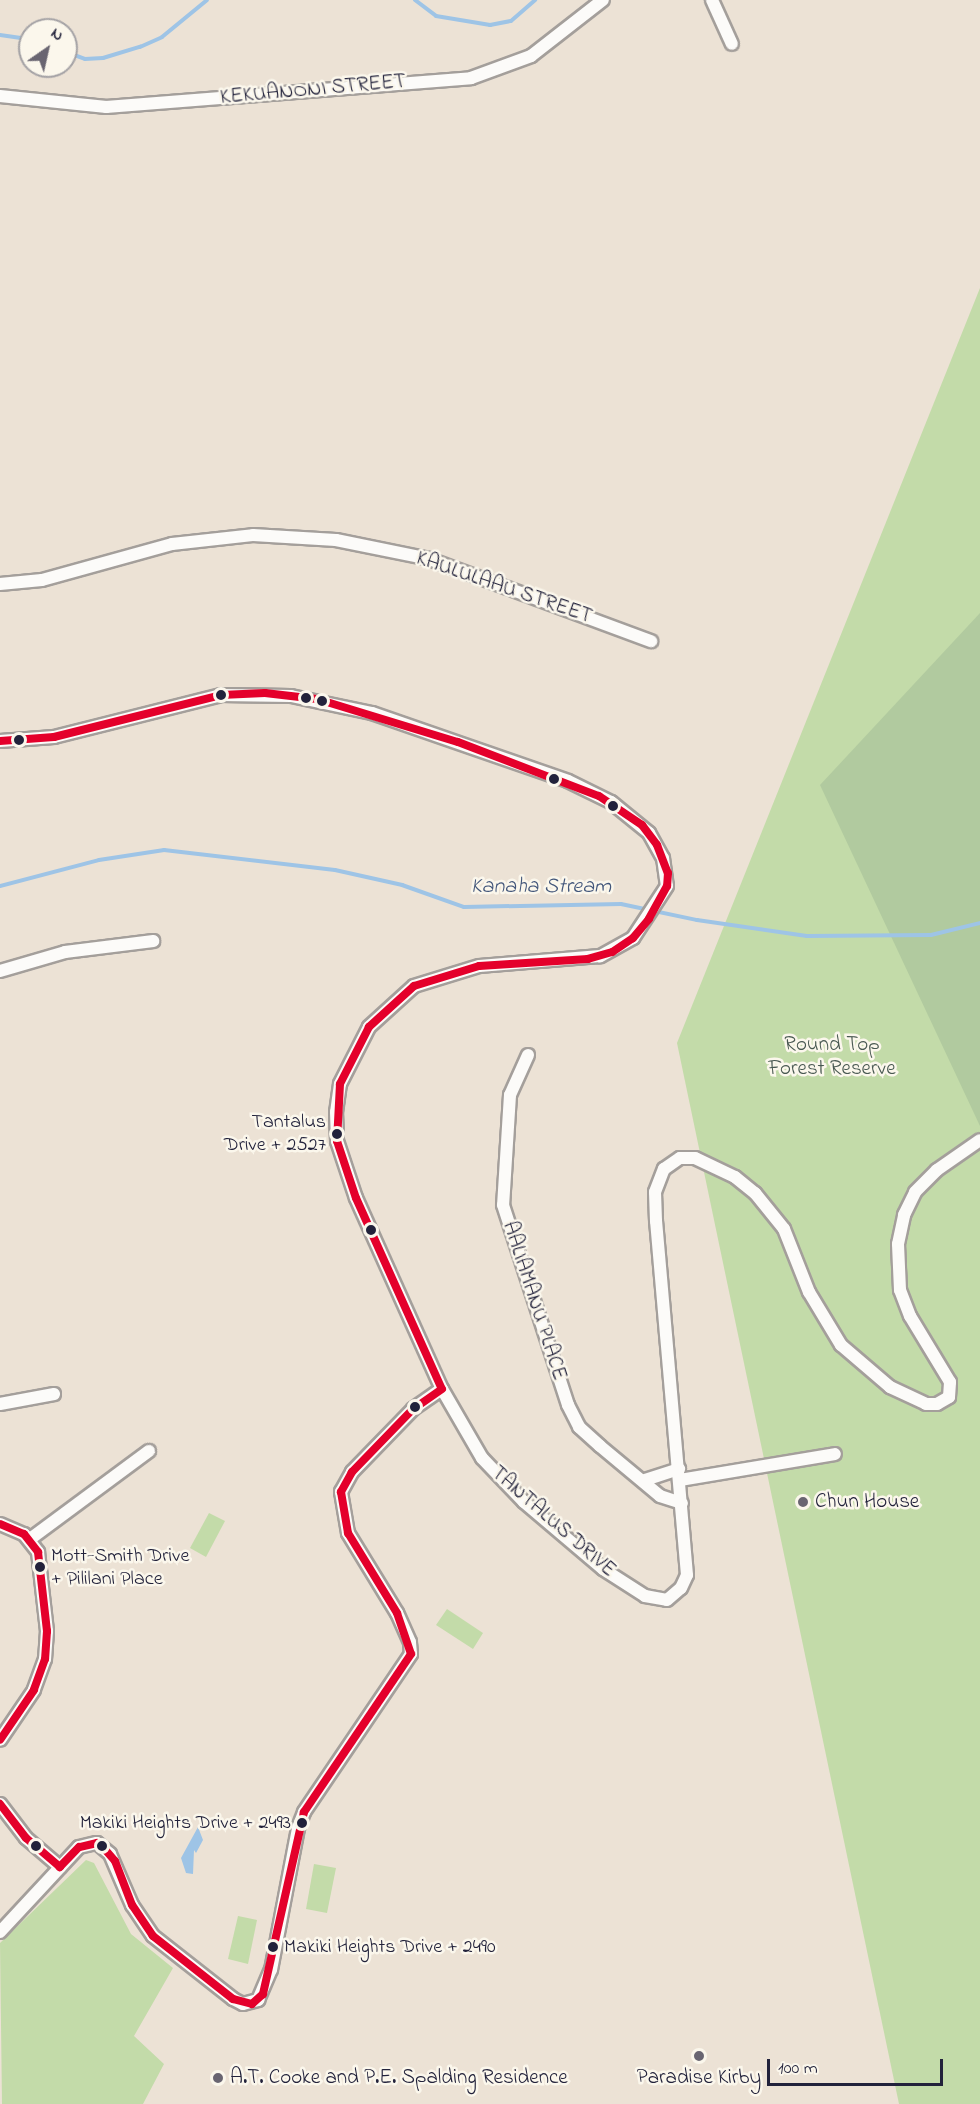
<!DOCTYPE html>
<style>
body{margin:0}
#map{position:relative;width:980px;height:2104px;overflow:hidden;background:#ece2d5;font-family:"Indie Flower",sans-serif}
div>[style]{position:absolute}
.green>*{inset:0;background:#c3dba9}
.forest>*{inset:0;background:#b1ca9f}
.water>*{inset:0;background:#9ec4e6}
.stream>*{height:4px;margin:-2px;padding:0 2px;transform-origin:2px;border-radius:2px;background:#9ec4e6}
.roads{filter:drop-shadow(2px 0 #a49f9b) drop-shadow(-2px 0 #a49f9b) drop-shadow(0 2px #a49f9b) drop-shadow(0 -2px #a49f9b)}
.minor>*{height:12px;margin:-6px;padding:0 6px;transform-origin:6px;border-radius:6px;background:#fcfbf9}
.bus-1>*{height:8px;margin:-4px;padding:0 4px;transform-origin:4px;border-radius:4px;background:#e4002b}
.dots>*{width:16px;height:16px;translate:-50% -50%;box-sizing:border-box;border:3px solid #fbf7ec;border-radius:50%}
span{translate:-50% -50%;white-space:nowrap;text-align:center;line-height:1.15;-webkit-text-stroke:5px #fbf7ec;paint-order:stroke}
.bus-label{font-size:20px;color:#22223b}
.right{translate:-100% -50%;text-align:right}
.left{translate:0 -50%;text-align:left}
.street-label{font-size:21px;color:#22223b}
.park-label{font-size:21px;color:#485851}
.poi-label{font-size:21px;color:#22223b}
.water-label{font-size:22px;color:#42567a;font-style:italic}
.north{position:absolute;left:18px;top:18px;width:60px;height:60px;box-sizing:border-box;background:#fbf7ec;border:2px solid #a4a2a5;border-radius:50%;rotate:34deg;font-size:16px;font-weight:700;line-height:24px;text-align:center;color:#22223b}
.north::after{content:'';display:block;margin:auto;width:21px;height:27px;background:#696571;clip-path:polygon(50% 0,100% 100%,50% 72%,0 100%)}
.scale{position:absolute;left:767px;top:2059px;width:176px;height:27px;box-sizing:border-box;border:3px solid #22223b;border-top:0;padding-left:8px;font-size:18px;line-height:21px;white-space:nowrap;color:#22223b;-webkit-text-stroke:4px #fbf7ec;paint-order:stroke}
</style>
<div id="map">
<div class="green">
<i style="clip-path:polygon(980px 288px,980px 2104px,899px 2104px,677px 1043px)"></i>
<i style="clip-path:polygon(209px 1513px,225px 1521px,206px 1557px,190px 1548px)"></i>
<i style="clip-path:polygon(447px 1609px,483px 1633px,473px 1649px,436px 1625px)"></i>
<i style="clip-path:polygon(86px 1860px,94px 1863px,131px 1934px,173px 1968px,134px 2036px,164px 2064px,143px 2104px,2px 2104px,0 1943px)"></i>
<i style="clip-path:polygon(314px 1864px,336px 1868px,327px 1913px,306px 1909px)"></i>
<i style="clip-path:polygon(238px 1916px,257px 1920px,248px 1964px,228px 1959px)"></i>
</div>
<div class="forest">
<i style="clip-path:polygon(980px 613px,980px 1126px,820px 785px)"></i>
</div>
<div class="water">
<i style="clip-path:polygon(198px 1827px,203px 1840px,196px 1853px,194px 1850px,193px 1874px,186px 1873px,181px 1858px)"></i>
</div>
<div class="stream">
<i style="left:415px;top:0;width:26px;rotate:37deg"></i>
<i style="left:436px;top:16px;width:55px;rotate:9.5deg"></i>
<i style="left:490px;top:25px;width:21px;rotate:-11deg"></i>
<i style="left:511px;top:21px;width:32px;rotate:-41deg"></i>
<i style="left:0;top:35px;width:30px;rotate:8deg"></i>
<i style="left:66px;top:52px;width:20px;rotate:20deg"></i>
<i style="left:85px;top:59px;width:18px;rotate:-3deg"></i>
<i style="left:103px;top:58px;width:39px;rotate:-17deg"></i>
<i style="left:140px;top:47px;width:24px;rotate:-24deg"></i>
<i style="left:162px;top:37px;width:58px;rotate:-39.4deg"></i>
<i style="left:0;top:886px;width:102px;rotate:-14.7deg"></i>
<i style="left:99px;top:860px;width:66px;rotate:-8.7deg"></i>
<i style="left:164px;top:850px;width:172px;rotate:6.7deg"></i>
<i style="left:335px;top:870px;width:69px;rotate:12.6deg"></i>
<i style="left:402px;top:885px;width:66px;rotate:19.5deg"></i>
<i style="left:464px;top:907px;width:157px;rotate:-1.1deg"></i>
<i style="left:621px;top:904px;width:78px;rotate:11.9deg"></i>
<i style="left:697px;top:920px;width:111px;rotate:8.3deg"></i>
<i style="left:807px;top:936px;width:124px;rotate:-0.5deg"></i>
<i style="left:931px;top:935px;width:50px;rotate:-13.8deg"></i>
</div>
<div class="roads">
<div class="minor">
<i style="left:712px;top:0;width:48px;rotate:65.6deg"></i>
<i style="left:0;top:96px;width:107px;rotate:5.9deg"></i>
<i style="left:106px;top:107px;width:366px;rotate:-4.5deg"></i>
<i style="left:471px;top:78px;width:64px;rotate:-20.1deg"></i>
<i style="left:531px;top:56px;width:91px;rotate:-37.9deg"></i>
<i style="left:0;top:584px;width:42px;rotate:-5.4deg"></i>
<i style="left:42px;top:580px;width:135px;rotate:-15.5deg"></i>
<i style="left:172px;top:544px;width:81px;rotate:-6.3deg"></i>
<i style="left:253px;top:535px;width:83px;rotate:3.4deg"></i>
<i style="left:336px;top:540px;width:95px;rotate:11.5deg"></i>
<i style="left:429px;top:559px;width:237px;rotate:20.3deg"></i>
<i style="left:0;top:741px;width:54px;rotate:-4.2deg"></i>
<i style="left:54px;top:737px;width:172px;rotate:-14.1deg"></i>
<i style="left:221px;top:695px;width:70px;rotate:0.8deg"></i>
<i style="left:291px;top:696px;width:83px;rotate:11.9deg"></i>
<i style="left:372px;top:713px;width:207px;rotate:19.1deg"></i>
<i style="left:568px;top:781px;width:48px;rotate:26deg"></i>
<i style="left:611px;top:802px;width:49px;rotate:39.2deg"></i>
<i style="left:649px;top:833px;width:29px;rotate:61deg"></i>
<i style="left:663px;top:858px;width:28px;rotate:82deg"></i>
<i style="left:667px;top:886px;width:62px;rotate:123.2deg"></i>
<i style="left:633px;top:938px;width:38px;rotate:151deg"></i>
<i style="left:600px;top:956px;width:121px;rotate:175.3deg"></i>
<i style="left:479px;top:966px;width:68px;rotate:162.9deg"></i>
<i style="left:414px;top:986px;width:61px;rotate:137.7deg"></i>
<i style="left:369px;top:1027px;width:64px;rotate:117deg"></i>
<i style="left:340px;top:1084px;width:28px;rotate:98deg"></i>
<i style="left:336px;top:1112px;width:29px;rotate:88deg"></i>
<i style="left:337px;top:1141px;width:60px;rotate:71.6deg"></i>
<i style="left:356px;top:1198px;width:209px;rotate:65.8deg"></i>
<i style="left:442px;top:1389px;width:80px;rotate:59.9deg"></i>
<i style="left:482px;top:1458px;width:61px;rotate:46.3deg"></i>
<i style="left:524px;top:1502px;width:104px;rotate:40.3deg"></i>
<i style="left:603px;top:1569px;width:50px;rotate:32.7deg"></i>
<i style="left:645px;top:1596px;width:22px;rotate:10deg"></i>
<i style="left:667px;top:1600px;width:18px;rotate:-41deg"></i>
<i style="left:681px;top:1588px;width:14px;rotate:-65deg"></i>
<i style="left:687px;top:1575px;width:355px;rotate:-95deg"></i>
<i style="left:656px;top:1221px;width:29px;rotate:-92deg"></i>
<i style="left:655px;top:1192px;width:25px;rotate:-69deg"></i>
<i style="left:664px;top:1169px;width:19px;rotate:-35deg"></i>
<i style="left:680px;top:1158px;width:15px"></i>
<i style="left:695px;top:1158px;width:44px;rotate:25.4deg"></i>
<i style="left:735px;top:1177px;width:26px;rotate:39deg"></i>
<i style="left:755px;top:1193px;width:46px;rotate:51.1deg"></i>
<i style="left:784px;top:1229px;width:68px;rotate:68.4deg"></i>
<i style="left:809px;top:1292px;width:62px;rotate:58.9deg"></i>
<i style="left:841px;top:1345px;width:65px;rotate:40.6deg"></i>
<i style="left:890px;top:1387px;width:40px;rotate:25deg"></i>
<i style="left:926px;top:1404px;width:11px"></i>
<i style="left:937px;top:1404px;width:14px;rotate:-30deg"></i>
<i style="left:949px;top:1397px;width:15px;rotate:-86deg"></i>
<i style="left:950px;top:1382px;width:77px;rotate:-121.2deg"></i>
<i style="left:910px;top:1316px;width:28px;rotate:-111deg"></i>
<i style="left:900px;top:1290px;width:46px;rotate:-92.5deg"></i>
<i style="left:898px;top:1244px;width:30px;rotate:-78deg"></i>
<i style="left:904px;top:1215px;width:25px;rotate:-64deg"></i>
<i style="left:915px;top:1192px;width:31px;rotate:-45deg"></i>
<i style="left:937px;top:1170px;width:52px;rotate:-34.9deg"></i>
<i style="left:0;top:971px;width:68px;rotate:-16.3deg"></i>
<i style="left:65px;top:952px;width:89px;rotate:-7.1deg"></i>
<i style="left:528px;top:1055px;width:44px;rotate:114.2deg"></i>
<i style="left:510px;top:1095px;width:110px;rotate:93.6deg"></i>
<i style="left:503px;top:1205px;width:210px;rotate:72deg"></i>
<i style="left:568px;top:1405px;width:25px;rotate:63deg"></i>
<i style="left:579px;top:1427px;width:28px;rotate:42deg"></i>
<i style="left:600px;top:1446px;width:78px;rotate:39.8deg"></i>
<i style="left:660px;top:1496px;width:23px;rotate:18deg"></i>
<i style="left:0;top:1404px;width:55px;rotate:-10.5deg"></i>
<i style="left:645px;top:1480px;width:36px;rotate:-18deg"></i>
<i style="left:680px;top:1480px;width:157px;rotate:-9.5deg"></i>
<i style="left:0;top:1524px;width:26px;rotate:23deg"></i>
<i style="left:24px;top:1534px;width:23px;rotate:52deg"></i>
<i style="left:38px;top:1552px;width:80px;rotate:83.5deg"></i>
<i style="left:47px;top:1631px;width:28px;rotate:94deg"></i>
<i style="left:45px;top:1659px;width:33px;rotate:110deg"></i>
<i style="left:34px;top:1690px;width:60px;rotate:124.2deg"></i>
<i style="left:30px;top:1539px;width:148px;rotate:-36.5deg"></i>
<i style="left:0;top:1804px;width:43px;rotate:52.6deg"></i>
<i style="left:26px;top:1838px;width:45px;rotate:40.5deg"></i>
<i style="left:0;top:1932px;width:116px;rotate:-47.1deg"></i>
<i style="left:79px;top:1847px;width:18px;rotate:-13deg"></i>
<i style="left:97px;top:1843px;width:17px;rotate:40deg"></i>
<i style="left:110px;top:1854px;width:56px;rotate:66.7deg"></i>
<i style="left:132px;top:1905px;width:37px;rotate:56deg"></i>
<i style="left:153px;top:1936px;width:102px;rotate:38.2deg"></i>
<i style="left:233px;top:1999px;width:11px;rotate:27deg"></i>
<i style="left:243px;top:2004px;width:16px;rotate:-15deg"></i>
<i style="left:258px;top:2000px;width:33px;rotate:-67deg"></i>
<i style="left:271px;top:1970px;width:145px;rotate:-79.2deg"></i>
<i style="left:298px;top:1828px;width:17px;rotate:-69deg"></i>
<i style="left:304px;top:1812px;width:191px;rotate:-55.9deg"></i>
<i style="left:411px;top:1654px;width:12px;rotate:-95deg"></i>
<i style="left:410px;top:1642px;width:32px;rotate:-114deg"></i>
<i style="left:397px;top:1613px;width:94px;rotate:-121.5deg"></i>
<i style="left:348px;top:1533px;width:42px;rotate:-99.7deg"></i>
<i style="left:341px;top:1492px;width:23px;rotate:-61deg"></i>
<i style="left:352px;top:1472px;width:88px;rotate:-45.9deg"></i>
<i style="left:413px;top:1409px;width:35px;rotate:-35deg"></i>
</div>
</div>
<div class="bus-1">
<i style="left:0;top:741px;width:54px;rotate:-4.2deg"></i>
<i style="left:54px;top:737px;width:172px;rotate:-14.1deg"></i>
<i style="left:221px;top:695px;width:44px;rotate:-2.6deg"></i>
<i style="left:265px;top:693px;width:52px;rotate:6.6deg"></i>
<i style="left:317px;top:699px;width:147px;rotate:17deg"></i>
<i style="left:458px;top:742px;width:151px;rotate:21deg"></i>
<i style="left:599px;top:796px;width:52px;rotate:34deg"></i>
<i style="left:642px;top:825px;width:25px;rotate:53deg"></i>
<i style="left:657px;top:845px;width:30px;rotate:69deg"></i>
<i style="left:668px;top:873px;width:13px;rotate:94deg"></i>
<i style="left:667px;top:886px;width:38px;rotate:119deg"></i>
<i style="left:649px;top:919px;width:25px;rotate:130deg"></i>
<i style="left:633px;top:938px;width:25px;rotate:146deg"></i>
<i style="left:612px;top:952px;width:25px;rotate:164deg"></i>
<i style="left:588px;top:959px;width:109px;rotate:176.3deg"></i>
<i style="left:479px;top:966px;width:68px;rotate:162.9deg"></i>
<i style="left:414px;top:986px;width:61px;rotate:137.7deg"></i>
<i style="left:369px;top:1027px;width:64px;rotate:117deg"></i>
<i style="left:340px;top:1084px;width:57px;rotate:93deg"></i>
<i style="left:337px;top:1141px;width:60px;rotate:71.6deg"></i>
<i style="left:356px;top:1198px;width:209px;rotate:65.8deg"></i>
<i style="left:442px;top:1389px;width:35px;rotate:145deg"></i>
<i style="left:413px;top:1409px;width:88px;rotate:134.1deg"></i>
<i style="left:352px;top:1472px;width:23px;rotate:119deg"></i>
<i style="left:341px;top:1492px;width:42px;rotate:80.3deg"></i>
<i style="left:348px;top:1533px;width:94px;rotate:58.5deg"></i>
<i style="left:397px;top:1613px;width:43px;rotate:71.1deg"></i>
<i style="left:411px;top:1654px;width:191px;rotate:124.1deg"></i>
<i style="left:304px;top:1812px;width:187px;rotate:102.7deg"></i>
<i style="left:263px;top:1994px;width:15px;rotate:138deg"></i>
<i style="left:252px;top:2004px;width:20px;rotate:-165deg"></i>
<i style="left:233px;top:1999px;width:102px;rotate:-141.8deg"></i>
<i style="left:153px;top:1936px;width:37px;rotate:-124deg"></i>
<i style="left:132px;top:1905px;width:47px;rotate:-111.1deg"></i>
<i style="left:115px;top:1861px;width:18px;rotate:-131deg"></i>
<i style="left:103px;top:1847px;width:7px;rotate:-146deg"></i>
<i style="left:97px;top:1843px;width:18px;rotate:167deg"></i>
<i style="left:79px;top:1847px;width:28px;rotate:134deg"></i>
<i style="left:60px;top:1867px;width:45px;rotate:-139.5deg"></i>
<i style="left:26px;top:1838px;width:43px;rotate:-127.4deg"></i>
<i style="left:0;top:1524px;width:26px;rotate:23deg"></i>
<i style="left:24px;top:1534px;width:23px;rotate:52deg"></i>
<i style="left:38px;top:1552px;width:80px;rotate:83.5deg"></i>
<i style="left:47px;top:1631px;width:28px;rotate:94deg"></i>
<i style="left:45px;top:1659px;width:33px;rotate:110deg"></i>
<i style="left:34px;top:1690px;width:60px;rotate:124.2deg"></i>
</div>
<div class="dots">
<i style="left:221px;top:695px;background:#22223b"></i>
<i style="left:306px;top:698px;background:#22223b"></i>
<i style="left:322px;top:701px;background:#22223b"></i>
<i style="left:19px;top:740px;background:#22223b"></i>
<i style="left:554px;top:779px;background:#22223b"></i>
<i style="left:613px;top:806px;background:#22223b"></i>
<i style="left:337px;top:1134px;background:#22223b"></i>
<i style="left:371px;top:1230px;background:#22223b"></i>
<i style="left:415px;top:1407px;background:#22223b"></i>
<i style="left:803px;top:1502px;background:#696571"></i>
<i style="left:40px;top:1567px;background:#22223b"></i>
<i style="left:302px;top:1823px;background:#22223b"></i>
<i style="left:36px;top:1846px;background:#22223b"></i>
<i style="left:102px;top:1846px;background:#22223b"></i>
<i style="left:273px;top:1947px;background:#22223b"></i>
<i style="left:699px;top:2056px;background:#696571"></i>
<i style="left:218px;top:2078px;background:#696571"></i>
</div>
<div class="bus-label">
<span class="right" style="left:326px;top:1134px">Tantalus<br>Drive + 2527</span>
<span class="left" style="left:51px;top:1568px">Mott-Smith Drive<br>+ Pililani Place</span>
<span class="right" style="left:291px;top:1823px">Makiki Heights Drive + 2493</span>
<span class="left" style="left:284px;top:1947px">Makiki Heights Drive + 2490</span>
</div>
<div class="street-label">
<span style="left:313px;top:90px;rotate:-5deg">KEKUANONI STREET</span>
<span style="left:504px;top:588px;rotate:19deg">KAULULAAU STREET</span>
<span style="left:534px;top:1301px;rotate:72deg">AALIAMANU PLACE</span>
<span style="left:553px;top:1522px;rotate:41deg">TANTALUS DRIVE</span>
</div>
<div class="park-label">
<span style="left:832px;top:1057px">Round Top<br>Forest Reserve</span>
</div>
<div class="poi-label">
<span class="left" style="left:815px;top:1502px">Chun House</span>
<span class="left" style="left:230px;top:2078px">A.T. Cooke and P.E. Spalding Residence</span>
<span style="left:699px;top:2078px">Paradise Kirby</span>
</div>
<div class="water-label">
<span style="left:541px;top:888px">Kanaha Stream</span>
</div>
<div class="north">N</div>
<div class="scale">100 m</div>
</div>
